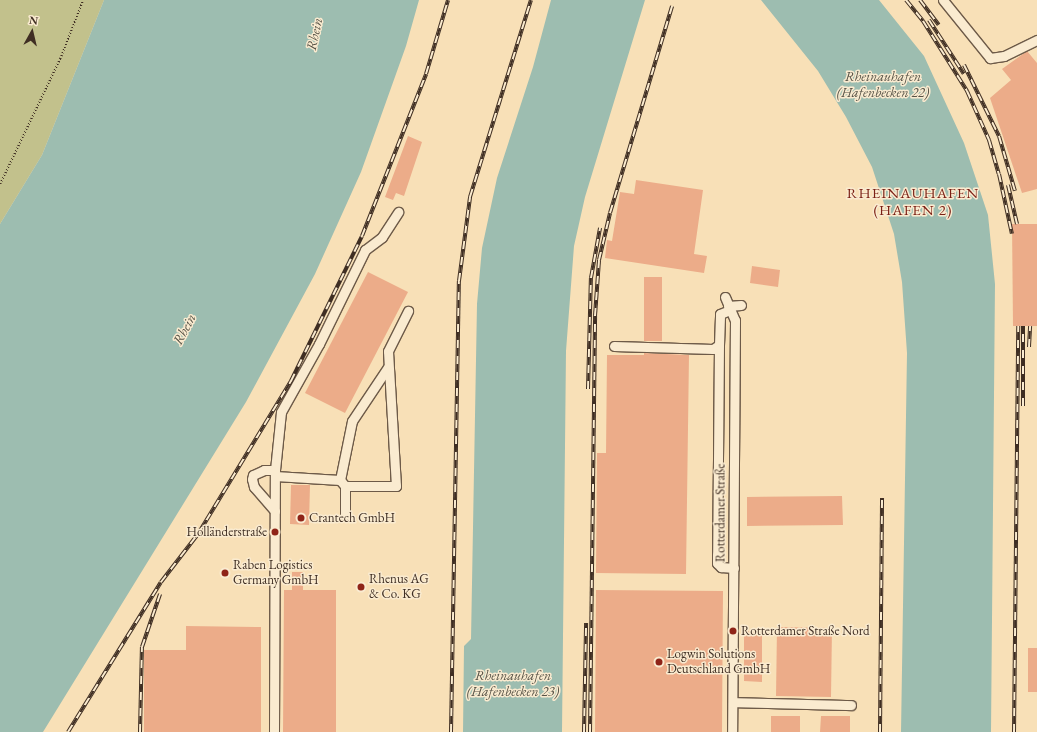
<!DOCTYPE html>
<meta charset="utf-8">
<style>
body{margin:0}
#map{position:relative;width:1037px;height:732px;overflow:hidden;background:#f8e0b7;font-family:"EB Garamond",serif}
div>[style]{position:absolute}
.green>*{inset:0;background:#c2c18c}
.water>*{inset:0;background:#9dbdb0}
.building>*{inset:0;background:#ecac89}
.path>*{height:1.5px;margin-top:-0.75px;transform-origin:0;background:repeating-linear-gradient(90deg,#3f2e23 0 1px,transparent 0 3px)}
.roads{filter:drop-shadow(1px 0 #6d5a48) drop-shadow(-1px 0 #6d5a48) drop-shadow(0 1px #6d5a48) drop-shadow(0 -1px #6d5a48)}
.minor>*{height:9px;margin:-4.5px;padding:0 4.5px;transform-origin:4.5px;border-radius:4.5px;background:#faebd0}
.rail>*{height:4px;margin-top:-2px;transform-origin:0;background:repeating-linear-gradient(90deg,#faebd0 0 8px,#3f2e23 0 16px);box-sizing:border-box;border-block:1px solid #3f2e23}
.dots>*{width:11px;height:11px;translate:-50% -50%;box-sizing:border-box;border:2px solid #faebd0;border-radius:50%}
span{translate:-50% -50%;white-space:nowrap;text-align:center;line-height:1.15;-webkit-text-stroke:3px #faebd0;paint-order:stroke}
.street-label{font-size:13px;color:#3f2e23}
.poi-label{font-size:13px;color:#3f2e23}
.left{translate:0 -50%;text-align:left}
.right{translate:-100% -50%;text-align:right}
.water-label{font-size:14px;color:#565246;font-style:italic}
.quarter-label{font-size:15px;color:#7a1f14;letter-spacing:1px}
.north{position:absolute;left:12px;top:12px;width:40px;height:40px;-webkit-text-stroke:3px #faebd0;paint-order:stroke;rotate:8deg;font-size:11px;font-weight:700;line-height:16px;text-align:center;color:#3f2e23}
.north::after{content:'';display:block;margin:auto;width:14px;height:18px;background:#3f2e23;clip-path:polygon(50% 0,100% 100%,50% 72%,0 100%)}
</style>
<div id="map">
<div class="green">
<i style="clip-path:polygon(0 0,104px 0,42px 155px,0 224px)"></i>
</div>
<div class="water">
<i style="clip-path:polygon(104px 0,419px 0,406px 46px,361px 172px,315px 274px,246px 402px,43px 732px,0 732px,0 224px,42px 155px)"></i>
<i style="clip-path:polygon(551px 0,645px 0,585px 197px,574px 246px,566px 351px,562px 732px,463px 732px,464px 646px,471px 639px,477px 304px,482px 248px,497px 178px,533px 67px)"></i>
<i style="clip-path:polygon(761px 0,879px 0,924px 56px,964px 143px,988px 215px,995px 284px,991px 732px,901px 732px,907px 353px,902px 282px,894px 234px,872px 167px,846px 117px,818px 71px)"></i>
</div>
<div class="building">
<i style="clip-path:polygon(1027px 51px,1037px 63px,1037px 189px,1022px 193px,990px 98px,1011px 80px,1002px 69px)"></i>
<i style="clip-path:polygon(408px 136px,422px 142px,404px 196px,396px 193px,393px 200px,385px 197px)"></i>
<i style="clip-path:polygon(636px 180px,703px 190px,694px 254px,707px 256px,704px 273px,605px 258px,607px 240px,612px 241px,620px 192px,634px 194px)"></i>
<i style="clip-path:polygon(1012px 224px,1037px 224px,1037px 326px,1013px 326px)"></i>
<i style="clip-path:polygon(752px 266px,780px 270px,778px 287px,750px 283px)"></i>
<i style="clip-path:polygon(368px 272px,408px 292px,345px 413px,305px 393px)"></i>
<i style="clip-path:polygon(644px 277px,662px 277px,662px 341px,644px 341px)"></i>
<i style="clip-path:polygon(644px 353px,689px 355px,686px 574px,596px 573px,597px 453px,606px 453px,607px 355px,644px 355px)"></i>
<i style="clip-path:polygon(291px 485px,310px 485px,309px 525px,290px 524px)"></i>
<i style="clip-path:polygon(842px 496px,843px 525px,747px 526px,747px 497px)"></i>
<i style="clip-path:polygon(292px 572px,303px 572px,303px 590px,336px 590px,336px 732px,283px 732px,284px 590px,292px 590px)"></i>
<i style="clip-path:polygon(596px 590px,723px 591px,722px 732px,595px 732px)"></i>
<i style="clip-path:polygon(186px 626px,261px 627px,261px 732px,144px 732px,144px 650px,186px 650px)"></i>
<i style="clip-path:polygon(777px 627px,832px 628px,831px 697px,776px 696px)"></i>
<i style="clip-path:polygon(744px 631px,762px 632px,762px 682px,744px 681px)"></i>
<i style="clip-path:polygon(1028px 648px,1037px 648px,1037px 692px,1028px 692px)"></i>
<i style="clip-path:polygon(771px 716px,800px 716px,800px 732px,771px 732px)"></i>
<i style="clip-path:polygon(821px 716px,850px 716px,850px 732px,820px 732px)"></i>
</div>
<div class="path">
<i style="left:0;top:184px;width:139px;rotate:-64.4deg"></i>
<i style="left:60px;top:59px;width:63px;rotate:-68.7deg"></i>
</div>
<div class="roads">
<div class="minor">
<i style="left:943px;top:0;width:75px;rotate:51deg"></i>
<i style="left:990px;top:58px;width:14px;rotate:-8deg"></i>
<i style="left:1004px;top:56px;width:37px;rotate:-26deg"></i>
<i style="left:725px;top:297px;width:25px;rotate:67deg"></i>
<i style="left:735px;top:320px;width:412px;rotate:90.4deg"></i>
<i style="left:728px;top:306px;width:13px;rotate:-4deg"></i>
<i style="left:719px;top:345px;width:210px;rotate:90.5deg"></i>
<i style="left:717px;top:555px;width:8px;rotate:90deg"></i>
<i style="left:717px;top:563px;width:6px;rotate:45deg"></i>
<i style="left:721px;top:567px;width:13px;rotate:4deg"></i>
<i style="left:614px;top:346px;width:99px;rotate:1.7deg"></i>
<i style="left:713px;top:349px;width:7px;rotate:-34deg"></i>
<i style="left:719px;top:345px;width:31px;rotate:-88deg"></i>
<i style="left:720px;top:314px;width:11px;rotate:-22deg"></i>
<i style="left:275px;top:476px;width:65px;rotate:3.5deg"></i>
<i style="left:340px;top:480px;width:8px;rotate:50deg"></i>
<i style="left:345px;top:486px;width:29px;rotate:90deg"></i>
<i style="left:340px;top:480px;width:60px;rotate:-78.5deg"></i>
<i style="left:352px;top:421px;width:65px;rotate:-56.3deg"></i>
<i style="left:345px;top:486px;width:51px"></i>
<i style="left:396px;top:486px;width:135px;rotate:-93.4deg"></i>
<i style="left:388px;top:351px;width:45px;rotate:-63.4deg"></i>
<i style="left:275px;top:511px;width:32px;rotate:-131deg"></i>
<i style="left:254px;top:487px;width:8px;rotate:-104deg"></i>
<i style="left:252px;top:479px;width:4px;rotate:-76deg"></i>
<i style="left:253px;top:475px;width:12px;rotate:-24deg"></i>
<i style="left:264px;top:470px;width:11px"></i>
<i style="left:733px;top:702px;width:118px;rotate:1.5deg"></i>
<i style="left:274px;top:732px;width:262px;rotate:-89.8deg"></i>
<i style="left:275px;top:470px;width:58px;rotate:-84.1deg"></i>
<i style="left:281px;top:412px;width:78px;rotate:-60.8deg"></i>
<i style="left:319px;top:344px;width:105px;rotate:-63.9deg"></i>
<i style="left:365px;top:250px;width:21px;rotate:-37deg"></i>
<i style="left:382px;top:237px;width:30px;rotate:-57deg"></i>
</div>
</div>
<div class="rail">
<i style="left:906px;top:0;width:27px;rotate:51deg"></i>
<i style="left:923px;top:21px;width:83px;rotate:57.8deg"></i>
<i style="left:967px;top:91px;width:54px;rotate:65.8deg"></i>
<i style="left:989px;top:140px;width:35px;rotate:74deg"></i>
<i style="left:999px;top:174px;width:61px;rotate:77.8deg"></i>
<i style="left:920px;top:0;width:31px;rotate:53deg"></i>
<i style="left:929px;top:20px;width:64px;rotate:57.1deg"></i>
<i style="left:964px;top:65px;width:79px;rotate:63.8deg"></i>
<i style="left:999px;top:136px;width:57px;rotate:73.8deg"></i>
<i style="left:1008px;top:185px;width:40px;rotate:77deg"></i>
<i style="left:1029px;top:347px;width:21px;rotate:-87deg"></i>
<i style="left:588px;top:389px;width:111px;rotate:-88.5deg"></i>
<i style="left:591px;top:278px;width:51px;rotate:-79.8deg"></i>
<i style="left:1023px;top:406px;width:80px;rotate:-90deg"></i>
<i style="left:68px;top:732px;width:176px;rotate:-58.2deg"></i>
<i style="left:161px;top:582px;width:61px;rotate:-52.4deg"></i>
<i style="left:198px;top:534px;width:179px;rotate:-58.7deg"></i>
<i style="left:291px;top:381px;width:161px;rotate:-63.9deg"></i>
<i style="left:362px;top:236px;width:174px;rotate:-68.4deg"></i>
<i style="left:426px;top:74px;width:77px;rotate:-73.4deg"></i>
<i style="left:140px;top:732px;width:85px;rotate:-88.7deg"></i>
<i style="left:142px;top:647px;width:56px;rotate:-71.2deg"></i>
<i style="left:451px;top:732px;width:451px;rotate:-89deg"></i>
<i style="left:459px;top:281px;width:85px;rotate:-82.5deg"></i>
<i style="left:470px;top:197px;width:206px;rotate:-72.8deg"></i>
<i style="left:584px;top:732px;width:109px;rotate:-88.9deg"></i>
<i style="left:590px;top:732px;width:416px;rotate:-89.3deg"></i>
<i style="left:595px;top:316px;width:56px;rotate:-85.9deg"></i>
<i style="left:599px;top:260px;width:48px;rotate:-76.8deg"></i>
<i style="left:610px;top:213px;width:216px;rotate:-73.3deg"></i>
<i style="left:880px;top:732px;width:234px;rotate:-89.5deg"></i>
<i style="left:1014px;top:732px;width:406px;rotate:-89.4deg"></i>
</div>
<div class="dots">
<i style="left:301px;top:518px;background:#8f2418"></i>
<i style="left:275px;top:532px;background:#8f2418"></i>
<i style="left:225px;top:573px;background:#8f2418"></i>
<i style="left:361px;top:587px;background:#8f2418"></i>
<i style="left:733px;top:631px;background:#8f2418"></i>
<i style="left:659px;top:662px;background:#8f2418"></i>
</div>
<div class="street-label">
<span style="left:721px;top:513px;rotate:-90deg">Rotterdamer Straße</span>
</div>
<div class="poi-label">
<span class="left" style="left:309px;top:518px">Crantech GmbH</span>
<span class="right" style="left:267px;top:532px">Holländerstraße</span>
<span class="left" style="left:233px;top:573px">Raben Logistics<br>Germany GmbH</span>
<span class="left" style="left:369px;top:587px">Rhenus AG<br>&amp; Co. KG</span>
<span class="left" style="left:741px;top:631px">Rotterdamer Straße Nord</span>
<span class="left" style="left:667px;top:662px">Logwin Solutions<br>Deutschland GmbH</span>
</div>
<div class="water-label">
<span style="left:314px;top:34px;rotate:-78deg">Rhein</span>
<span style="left:883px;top:84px">Rheinauhafen<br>(Hafenbecken 22)</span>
<span style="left:184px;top:329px;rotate:-62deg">Rhein</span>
<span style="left:513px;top:683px">Rheinauhafen<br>(Hafenbecken 23)</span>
</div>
<div class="quarter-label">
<span style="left:913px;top:201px">RHEINAUHAFEN<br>(HAFEN 2)</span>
</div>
<div class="north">N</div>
</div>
